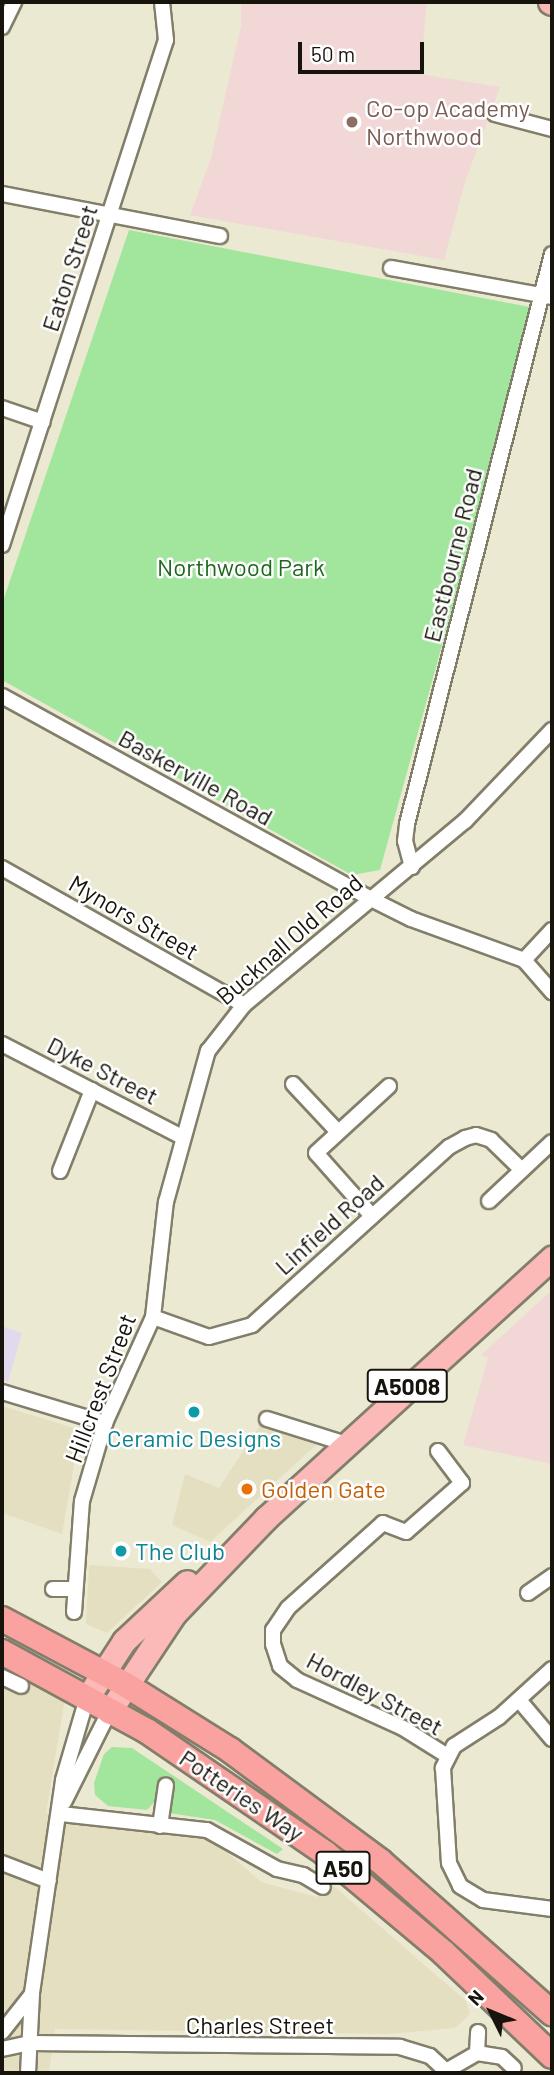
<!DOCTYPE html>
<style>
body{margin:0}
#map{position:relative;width:554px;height:2075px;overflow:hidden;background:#ece9d2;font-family:Barlow,sans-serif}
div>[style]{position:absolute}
.built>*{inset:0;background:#e4dfc1}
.industrial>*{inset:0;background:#e2d9ef}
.education>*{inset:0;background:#f1d7d6}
.green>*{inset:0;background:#a1e69c}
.roads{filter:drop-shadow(2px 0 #827e6a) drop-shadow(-2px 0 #827e6a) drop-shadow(0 2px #827e6a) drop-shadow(0 -2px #827e6a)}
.minor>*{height:14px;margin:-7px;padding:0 7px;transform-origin:7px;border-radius:7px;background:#fff}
.primary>*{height:23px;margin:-11.5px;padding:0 11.5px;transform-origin:11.5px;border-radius:11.5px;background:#fbb9b8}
.trunk>*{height:24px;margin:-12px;padding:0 12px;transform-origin:12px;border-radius:12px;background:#faa2a0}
.dots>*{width:19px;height:19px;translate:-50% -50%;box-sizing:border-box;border:4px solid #fff;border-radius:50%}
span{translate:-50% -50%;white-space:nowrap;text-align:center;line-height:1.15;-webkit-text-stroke:5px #fff;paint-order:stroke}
.shield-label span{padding:2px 5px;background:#fff;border:2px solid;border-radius:5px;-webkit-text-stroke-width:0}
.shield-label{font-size:23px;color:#16140c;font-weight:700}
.education-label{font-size:24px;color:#785e54}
.left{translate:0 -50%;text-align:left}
.street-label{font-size:24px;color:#16140c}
.park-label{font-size:24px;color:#1f661e}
.culture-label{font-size:24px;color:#0d838f}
.food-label{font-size:24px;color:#c56008}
.frame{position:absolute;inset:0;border:4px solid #16140c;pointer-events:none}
.north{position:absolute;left:456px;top:1977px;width:70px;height:70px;-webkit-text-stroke:5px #fff;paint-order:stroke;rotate:313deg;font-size:19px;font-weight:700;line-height:28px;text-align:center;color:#16140c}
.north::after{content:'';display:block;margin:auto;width:24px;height:32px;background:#16140c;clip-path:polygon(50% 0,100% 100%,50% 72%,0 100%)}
.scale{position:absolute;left:298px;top:42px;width:126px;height:32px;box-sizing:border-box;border:4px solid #16140c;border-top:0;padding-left:9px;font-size:21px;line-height:24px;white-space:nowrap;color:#16140c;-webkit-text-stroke:5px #fff;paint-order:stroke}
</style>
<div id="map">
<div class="built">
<i style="clip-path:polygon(2px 1406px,80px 1430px,62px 1534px,2px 1513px)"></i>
<i style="clip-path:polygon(260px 1425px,316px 1445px,210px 1542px,172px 1525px,185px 1474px,219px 1488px)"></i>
<i style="clip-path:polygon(89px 1565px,150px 1569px,162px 1582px,107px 1633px,86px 1624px)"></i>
<i style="clip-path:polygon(2px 1664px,65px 1698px,46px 1813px,211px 1838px,261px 1882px,317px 1897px,328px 1881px,466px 2001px,470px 2014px,455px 2028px,388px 2034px,55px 2029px,49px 2073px,2px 2073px)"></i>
</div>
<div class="industrial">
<i style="clip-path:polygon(2px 1326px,22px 1333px,8px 1382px,2px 1380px)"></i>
</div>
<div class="education">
<i style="clip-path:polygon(241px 2px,427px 2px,420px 74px,500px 87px,465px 182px,444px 260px,190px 215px,211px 158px,241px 26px)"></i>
<i style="clip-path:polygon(552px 1290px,552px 1464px,463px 1445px,488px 1358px,481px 1355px)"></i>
</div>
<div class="green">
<i style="clip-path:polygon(129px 230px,535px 308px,380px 870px,352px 875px,2px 680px,2px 604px)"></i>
<i style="clip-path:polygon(112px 1747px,132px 1748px,283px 1849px,277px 1854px,215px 1820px,169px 1813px,171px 1782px,161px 1779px,156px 1800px,147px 1810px,108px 1806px,95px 1795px,94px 1783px,104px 1754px)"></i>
</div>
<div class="roads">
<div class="minor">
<i style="left:2px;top:27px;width:28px;rotate:-64deg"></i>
<i style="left:495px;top:114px;width:59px;rotate:14.7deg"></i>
<i style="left:2px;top:194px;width:222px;rotate:10.9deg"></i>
<i style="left:391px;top:268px;width:164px;rotate:10.2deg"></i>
<i style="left:2px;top:408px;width:43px;rotate:18.9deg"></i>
<i style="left:2px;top:545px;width:531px;rotate:-72.01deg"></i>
<i style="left:166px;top:40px;width:38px;rotate:-96deg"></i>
<i style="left:2px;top:696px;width:419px;rotate:28.8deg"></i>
<i style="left:369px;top:898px;width:47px;rotate:26.6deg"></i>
<i style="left:411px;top:919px;width:120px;rotate:19.9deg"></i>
<i style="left:524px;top:960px;width:43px;rotate:48.8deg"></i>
<i style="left:412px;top:867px;width:27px;rotate:-105deg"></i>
<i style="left:405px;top:841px;width:17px;rotate:-83deg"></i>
<i style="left:407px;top:824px;width:588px;rotate:-75.73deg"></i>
<i style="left:2px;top:868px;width:278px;rotate:29.5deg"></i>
<i style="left:524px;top:960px;width:41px;rotate:-47deg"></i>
<i style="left:2px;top:1044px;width:203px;rotate:27.3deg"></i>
<i style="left:293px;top:1084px;width:66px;rotate:46.8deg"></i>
<i style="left:60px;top:1171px;width:87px;rotate:-68.4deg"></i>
<i style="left:489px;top:1201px;width:86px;rotate:-43.1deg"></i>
<i style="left:372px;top:1216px;width:84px;rotate:-131.6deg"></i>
<i style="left:316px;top:1153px;width:99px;rotate:-42.5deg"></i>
<i style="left:153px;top:1317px;width:59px;rotate:19.7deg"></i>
<i style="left:209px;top:1337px;width:45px;rotate:-15.6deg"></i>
<i style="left:252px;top:1325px;width:266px;rotate:-42.1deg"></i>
<i style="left:449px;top:1147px;width:18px;rotate:-29deg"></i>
<i style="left:465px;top:1138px;width:11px;rotate:-15deg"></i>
<i style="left:476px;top:1135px;width:16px;rotate:18deg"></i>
<i style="left:491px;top:1140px;width:43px;rotate:44.1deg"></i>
<i style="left:2px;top:1392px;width:108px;rotate:16.8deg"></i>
<i style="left:267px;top:1419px;width:80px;rotate:17.5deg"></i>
<i style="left:438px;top:1451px;width:40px;rotate:53deg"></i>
<i style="left:462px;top:1483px;width:74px;rotate:138.8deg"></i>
<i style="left:406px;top:1532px;width:25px;rotate:-159deg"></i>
<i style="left:383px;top:1523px;width:127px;rotate:138.2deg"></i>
<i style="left:288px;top:1608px;width:27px;rotate:124deg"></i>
<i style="left:273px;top:1630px;width:14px;rotate:90deg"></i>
<i style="left:273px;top:1644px;width:23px;rotate:72deg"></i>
<i style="left:280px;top:1666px;width:22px;rotate:39deg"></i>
<i style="left:297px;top:1680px;width:116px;rotate:24.4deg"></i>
<i style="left:403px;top:1728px;width:51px;rotate:32.1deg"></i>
<i style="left:53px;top:1589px;width:22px"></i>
<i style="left:528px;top:1593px;width:29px;rotate:-35deg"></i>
<i style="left:74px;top:1612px;width:111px;rotate:-85.9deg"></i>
<i style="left:82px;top:1501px;width:81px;rotate:-73.6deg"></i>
<i style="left:105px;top:1423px;width:116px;rotate:-65.6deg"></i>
<i style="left:153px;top:1317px;width:116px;rotate:-83.6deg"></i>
<i style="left:166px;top:1202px;width:157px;rotate:-74.5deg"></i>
<i style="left:208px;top:1051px;width:58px;rotate:-52deg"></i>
<i style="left:244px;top:1005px;width:288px;rotate:-39.8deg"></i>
<i style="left:465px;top:821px;width:126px;rotate:-46.3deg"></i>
<i style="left:552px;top:1669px;width:72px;rotate:137.8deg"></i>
<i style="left:499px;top:1717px;width:54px;rotate:147.2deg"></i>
<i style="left:454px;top:1746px;width:25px;rotate:117deg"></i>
<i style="left:443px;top:1768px;width:95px;rotate:86.4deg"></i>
<i style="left:449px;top:1863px;width:25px;rotate:64deg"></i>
<i style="left:460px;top:1886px;width:27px;rotate:31deg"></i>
<i style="left:483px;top:1900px;width:70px;rotate:7.4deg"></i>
<i style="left:2px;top:1677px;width:21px;rotate:25deg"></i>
<i style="left:519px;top:1700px;width:51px;rotate:49.8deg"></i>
<i style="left:64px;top:1802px;width:101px;rotate:-63.4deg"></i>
<i style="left:61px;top:1814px;width:147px;rotate:6.3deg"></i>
<i style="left:207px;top:1830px;width:80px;rotate:29.1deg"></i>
<i style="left:277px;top:1869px;width:27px;rotate:13deg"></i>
<i style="left:303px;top:1875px;width:23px;rotate:31deg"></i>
<i style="left:160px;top:1826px;width:41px;rotate:-81.7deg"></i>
<i style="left:2px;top:1863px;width:50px;rotate:21deg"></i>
<i style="left:2px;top:2032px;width:48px;rotate:-51.7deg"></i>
<i style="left:2px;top:2049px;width:29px;rotate:-12deg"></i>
<i style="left:30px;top:2043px;width:370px;rotate:0.6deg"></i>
<i style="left:400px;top:2047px;width:31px;rotate:17deg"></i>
<i style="left:430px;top:2056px;width:25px;rotate:43deg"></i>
<i style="left:477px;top:2053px;width:21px;rotate:-87deg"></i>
<i style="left:446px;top:2071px;width:36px;rotate:-30deg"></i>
<i style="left:477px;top:2053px;width:25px;rotate:9deg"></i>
<i style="left:502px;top:2057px;width:16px;rotate:43deg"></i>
<i style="left:28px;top:2073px;width:80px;rotate:-87.1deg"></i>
<i style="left:32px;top:1993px;width:215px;rotate:-81.7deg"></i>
<i style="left:63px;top:1780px;width:85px;rotate:-73.7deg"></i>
</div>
<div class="primary">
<i style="left:550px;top:2px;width:2px;rotate:27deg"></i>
<i style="left:87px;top:1698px;width:68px;rotate:-57deg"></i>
<i style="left:124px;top:1641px;width:86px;rotate:-43.1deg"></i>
<i style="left:109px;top:1712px;width:118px;rotate:-56.4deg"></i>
<i style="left:174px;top:1614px;width:133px;rotate:-46.2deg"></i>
<i style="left:266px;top:1518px;width:387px;rotate:-42.3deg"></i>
</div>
<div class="trunk">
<i style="left:2px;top:1619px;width:140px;rotate:28deg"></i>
<i style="left:126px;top:1685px;width:123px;rotate:32deg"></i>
<i style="left:230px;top:1750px;width:187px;rotate:36.5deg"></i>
<i style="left:380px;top:1861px;width:230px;rotate:41.5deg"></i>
<i style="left:2px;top:1652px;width:165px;rotate:28.6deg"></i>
<i style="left:147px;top:1731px;width:216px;rotate:34.4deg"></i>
<i style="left:325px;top:1853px;width:155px;rotate:40deg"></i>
<i style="left:444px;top:1953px;width:149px;rotate:43.6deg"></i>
</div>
</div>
<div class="dots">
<i style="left:352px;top:122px;background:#8d6e63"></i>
<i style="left:194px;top:1412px;background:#0f9aa8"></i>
<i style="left:247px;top:1489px;background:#e8710a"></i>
<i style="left:121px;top:1551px;background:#0f9aa8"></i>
</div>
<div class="shield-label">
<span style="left:407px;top:1386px">A5008</span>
<span style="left:343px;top:1868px">A50</span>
</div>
<div class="education-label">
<span class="left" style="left:366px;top:122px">Co-op Academy<br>Northwood</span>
</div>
<div class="street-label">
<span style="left:69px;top:268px;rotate:-72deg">Eaton Street</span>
<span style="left:452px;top:555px;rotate:-76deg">Eastbourne Road</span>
<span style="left:196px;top:777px;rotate:29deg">Baskerville Road</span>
<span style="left:134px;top:917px;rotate:30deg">Mynors Street</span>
<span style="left:289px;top:939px;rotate:-41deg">Bucknall Old Road</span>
<span style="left:103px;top:1070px;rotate:27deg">Dyke Street</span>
<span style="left:329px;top:1224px;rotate:-42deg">Linfield Road</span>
<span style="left:100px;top:1388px;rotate:-69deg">Hillcrest Street</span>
<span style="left:375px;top:1693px;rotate:28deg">Hordley Street</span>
<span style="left:242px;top:1795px;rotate:34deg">Potteries Way</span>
<span style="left:260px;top:2025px">Charles Street</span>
</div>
<div class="park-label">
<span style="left:241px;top:567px">Northwood Park</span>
</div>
<div class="culture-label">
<span style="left:194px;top:1438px">Ceramic Designs</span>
<span class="left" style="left:135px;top:1551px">The Club</span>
</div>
<div class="food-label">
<span class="left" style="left:261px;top:1489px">Golden Gate</span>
</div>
<div class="frame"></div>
<div class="north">N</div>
<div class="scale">50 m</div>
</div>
